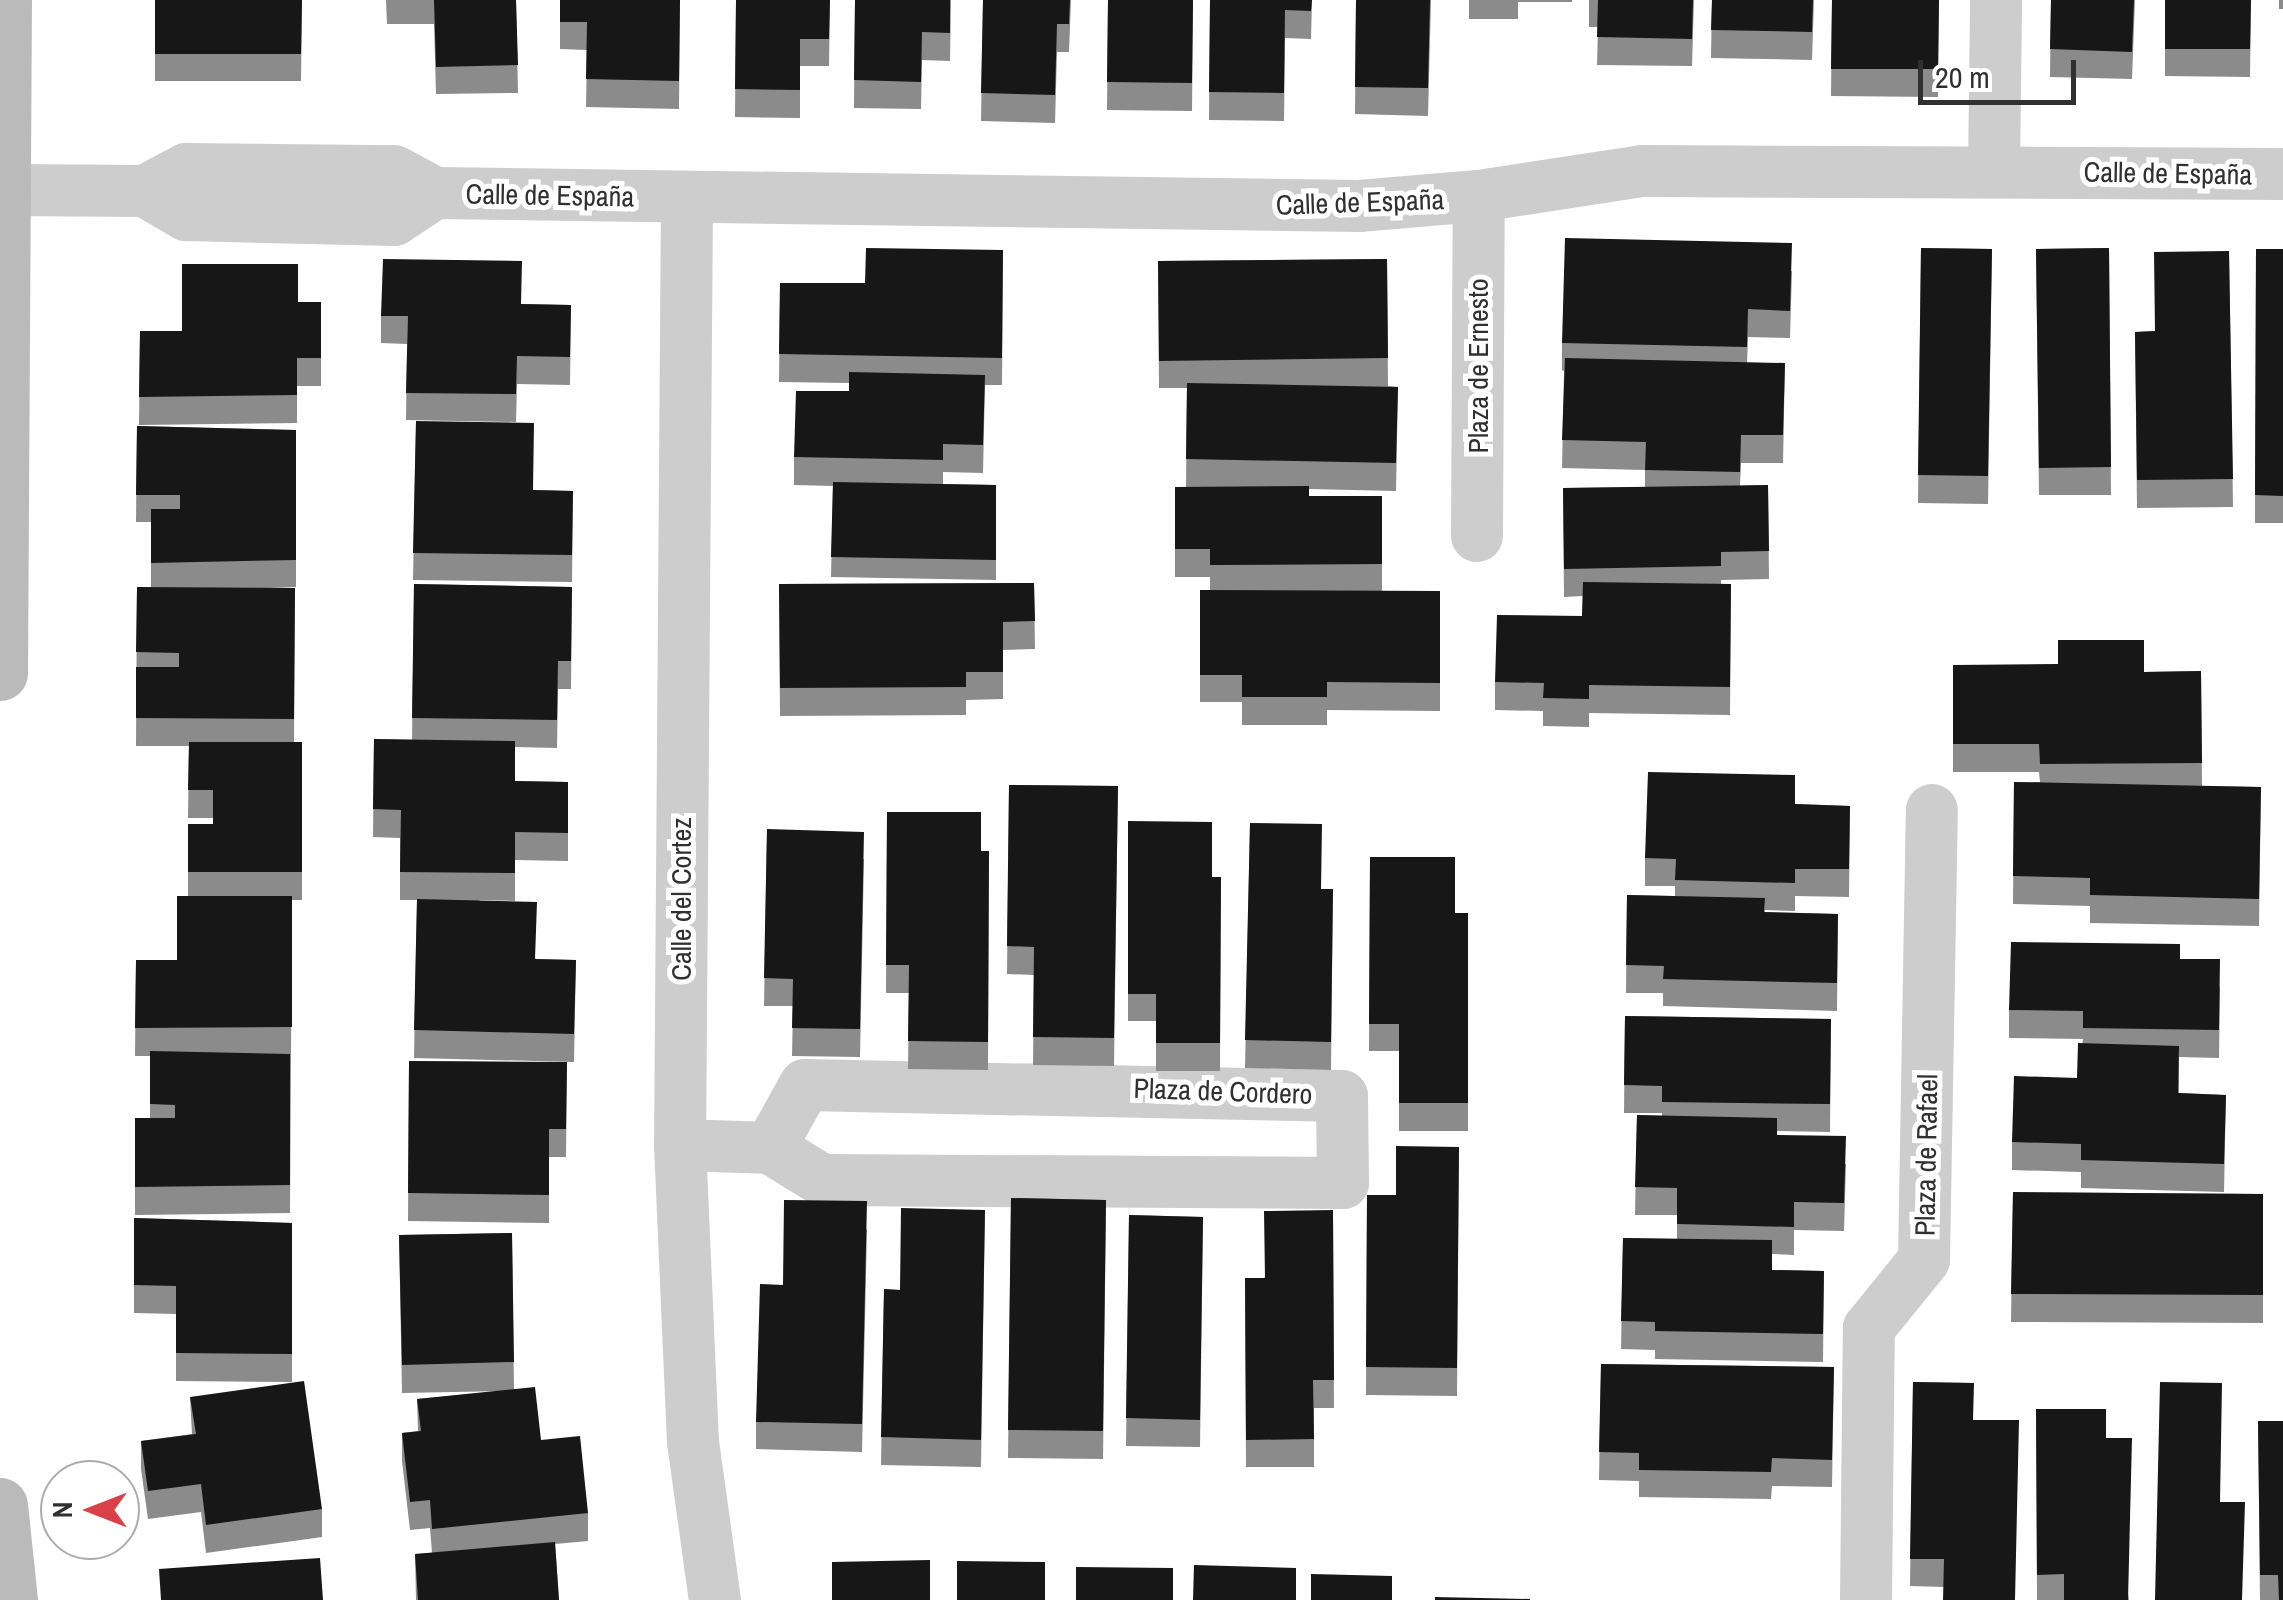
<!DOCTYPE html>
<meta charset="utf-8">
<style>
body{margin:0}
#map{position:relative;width:2283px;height:1600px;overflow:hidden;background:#fff;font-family:"Archivo Narrow",sans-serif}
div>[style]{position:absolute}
.street>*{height:52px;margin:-26px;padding:0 26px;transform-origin:26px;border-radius:26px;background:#cdcdcd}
.secondary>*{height:55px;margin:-27.5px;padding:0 27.5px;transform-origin:27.5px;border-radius:27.5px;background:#bababa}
.wall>*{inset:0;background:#8b8b8b}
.building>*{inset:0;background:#171717}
span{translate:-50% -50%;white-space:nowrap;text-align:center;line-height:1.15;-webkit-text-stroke:10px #fff;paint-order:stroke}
.street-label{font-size:28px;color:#303030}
.north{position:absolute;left:40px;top:1460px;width:100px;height:100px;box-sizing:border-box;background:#fff;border:2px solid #acacac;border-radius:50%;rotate:270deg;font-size:28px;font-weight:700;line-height:40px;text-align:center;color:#303030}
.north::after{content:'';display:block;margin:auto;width:35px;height:45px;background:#d84147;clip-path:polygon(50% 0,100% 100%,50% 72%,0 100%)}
.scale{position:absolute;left:1918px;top:60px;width:158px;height:45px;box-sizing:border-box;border:5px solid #303030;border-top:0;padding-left:12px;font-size:30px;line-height:35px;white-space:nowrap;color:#303030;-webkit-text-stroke:8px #fff;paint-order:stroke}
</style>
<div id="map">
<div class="street">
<i style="left:1994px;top:171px;width:171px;rotate:-89.3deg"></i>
<i style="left:3px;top:190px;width:142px;rotate:0.4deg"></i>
<i style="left:145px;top:191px;width:48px;rotate:30.3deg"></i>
<i style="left:186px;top:215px;width:208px;rotate:1.4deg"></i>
<i style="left:394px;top:220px;width:49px;rotate:-33.4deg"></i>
<i style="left:145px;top:191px;width:47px;rotate:-28.2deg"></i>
<i style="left:186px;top:169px;width:208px;rotate:0.6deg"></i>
<i style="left:394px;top:171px;width:47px;rotate:28.2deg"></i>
<i style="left:435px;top:193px;width:924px;rotate:0.81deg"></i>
<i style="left:1359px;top:206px;width:120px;rotate:-4.8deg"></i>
<i style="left:1479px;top:196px;width:166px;rotate:-8.7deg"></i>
<i style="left:1643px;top:171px;width:640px;rotate:0.27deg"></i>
<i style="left:687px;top:197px;width:948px;rotate:90.42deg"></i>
<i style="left:680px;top:1145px;width:297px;rotate:87.5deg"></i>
<i style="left:693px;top:1442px;width:160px;rotate:82.1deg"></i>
<i style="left:1477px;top:536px;width:340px;rotate:-89.7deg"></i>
<i style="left:680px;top:1145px;width:90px;rotate:1.9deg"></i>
<i style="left:770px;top:1148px;width:61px;rotate:31.6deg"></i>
<i style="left:822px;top:1180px;width:521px;rotate:0.33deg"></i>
<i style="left:1343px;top:1183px;width:87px;rotate:-90.7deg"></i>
<i style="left:1342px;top:1096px;width:537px;rotate:-178.83deg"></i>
<i style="left:805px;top:1085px;width:72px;rotate:119.1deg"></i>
<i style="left:1866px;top:1600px;width:272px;rotate:-89.4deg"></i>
<i style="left:1869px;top:1328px;width:87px;rotate:-51deg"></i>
<i style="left:1924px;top:1260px;width:450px;rotate:-89deg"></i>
</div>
<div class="secondary">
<i style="left:0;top:673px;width:673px;rotate:-89.66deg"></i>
<i style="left:0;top:1505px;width:96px;rotate:84deg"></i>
</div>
<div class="wall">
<i style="clip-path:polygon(155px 0,302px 0,301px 81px,155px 81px)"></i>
<i style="clip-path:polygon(386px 0,516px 0,518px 93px,436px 94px,434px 24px,387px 24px)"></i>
<i style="clip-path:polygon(560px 0,680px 0,679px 109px,586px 107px,587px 50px,560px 49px)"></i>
<i style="clip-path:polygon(736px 0,830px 0,829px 66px,800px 66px,800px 118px,735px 117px)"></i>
<i style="clip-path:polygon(855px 0,951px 0,950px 61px,922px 60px,921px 109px,854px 108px)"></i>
<i style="clip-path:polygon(983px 0,1071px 0,1069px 52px,1057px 52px,1055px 123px,981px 121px)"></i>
<i style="clip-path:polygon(1108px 0,1193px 0,1192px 111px,1107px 110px)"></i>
<i style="clip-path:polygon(1210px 0,1312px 0,1311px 39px,1285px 38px,1284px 121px,1209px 120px)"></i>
<i style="clip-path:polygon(1356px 0,1431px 0,1428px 116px,1355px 114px)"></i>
<i style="clip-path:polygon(1469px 0,1572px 0,1572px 2px,1518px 2px,1518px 19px,1469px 19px)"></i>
<i style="clip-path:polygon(1589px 0,1694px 0,1692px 66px,1597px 65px,1598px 27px,1589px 27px)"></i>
<i style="clip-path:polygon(1712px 0,1814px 0,1812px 60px,1711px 58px)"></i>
<i style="clip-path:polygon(1832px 0,1939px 0,1938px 97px,1831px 96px)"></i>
<i style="clip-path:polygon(2051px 0,2135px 0,2132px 79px,2050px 77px)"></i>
<i style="clip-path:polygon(2165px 0,2251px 0,2250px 77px,2165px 76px)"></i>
<i style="clip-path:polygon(2279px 0,2283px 0,2283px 9px,2279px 9px)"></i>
<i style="clip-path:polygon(1921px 248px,1992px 249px,1988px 504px,1918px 503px)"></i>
<i style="clip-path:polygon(2109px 248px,2111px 495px,2039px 495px,2036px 249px)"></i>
<i style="clip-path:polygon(2256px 249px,2283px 249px,2283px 523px,2255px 523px)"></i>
<i style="clip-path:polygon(1003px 250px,1002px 385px,985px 385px,983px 473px,943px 472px,943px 484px,996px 485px,996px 580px,831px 577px,833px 486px,794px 485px,794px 457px,849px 391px,849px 383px,779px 382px,780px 283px,865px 283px)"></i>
<i style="clip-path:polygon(2229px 251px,2233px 507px,2137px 508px,2135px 332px,2155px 331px)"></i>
<i style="clip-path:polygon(1387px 259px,1388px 386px,1398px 387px,1396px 491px,1309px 489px,1309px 496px,1382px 496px,1382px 591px,1440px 591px,1440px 711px,1327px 710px,1327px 725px,1242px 725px,1242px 702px,1200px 702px,1200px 590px,1210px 590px,1210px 577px,1175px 577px,1175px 487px,1186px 487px,1187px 388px,1159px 388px,1158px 261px)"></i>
<i style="clip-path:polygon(1792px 271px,1790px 338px,1748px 337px,1747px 363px,1785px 363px,1783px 463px,1741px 463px,1740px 486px,1768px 485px,1769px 579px,1721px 580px,1721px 584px,1731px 584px,1730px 715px,1589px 713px,1589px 727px,1543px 726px,1543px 711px,1495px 710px,1495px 682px,1582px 616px,1583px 596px,1564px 597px,1563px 488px,1645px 487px,1645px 470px,1562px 468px,1564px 371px,1562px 370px,1562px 343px)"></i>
<i style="clip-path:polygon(298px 302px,321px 302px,321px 386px,297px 386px,297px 423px,139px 425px,140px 331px,182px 331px)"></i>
<i style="clip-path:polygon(522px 304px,571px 305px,570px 385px,517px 384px,516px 422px,406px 420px,407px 344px,381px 343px,381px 316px)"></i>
<i style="clip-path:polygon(416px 421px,533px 490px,573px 491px,572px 582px,413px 580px)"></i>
<i style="clip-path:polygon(137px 426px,296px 430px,296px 587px,269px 588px,295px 588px,294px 742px,302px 742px,302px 900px,292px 900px,290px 1213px,135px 1215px,135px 1118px,150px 1118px,150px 1056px,135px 1056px,136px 960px,177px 960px,188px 896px,188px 824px,213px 824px,213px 818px,188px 818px,189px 746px,136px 746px,137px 587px,151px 588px,151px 522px,136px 522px)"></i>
<i style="clip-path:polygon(1034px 583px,1035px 649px,1003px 650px,1003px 699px,966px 700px,966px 715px,780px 716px,779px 584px)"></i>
<i style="clip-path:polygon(414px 584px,572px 587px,571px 689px,558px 689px,557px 748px,515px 747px,515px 781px,568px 782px,568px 861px,515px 860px,515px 901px,479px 900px,536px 959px,576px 960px,574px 1062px,414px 1058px,417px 900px,400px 900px,400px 838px,373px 837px,374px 739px,412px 740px)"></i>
<i style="clip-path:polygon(1953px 665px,2144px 672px,2201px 671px,2202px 786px,2261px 787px,2259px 926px,2090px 923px,2090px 906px,2013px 904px,2014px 782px,2040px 782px,2039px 772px,1953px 772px)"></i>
<i style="clip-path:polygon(1009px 785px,1118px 786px,1114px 1066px,1033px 1065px,1034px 975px,1007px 974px)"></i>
<i style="clip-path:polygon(1795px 804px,1850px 806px,1849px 897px,1795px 896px,1795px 911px,1765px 910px,1765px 912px,1838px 914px,1837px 1011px,1663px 1006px,1663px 993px,1626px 993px,1627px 895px,1675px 896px,1675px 886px,1645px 886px,1645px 858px)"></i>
<i style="clip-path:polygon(887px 812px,981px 851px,989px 851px,988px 1070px,908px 1069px,909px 993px,886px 993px)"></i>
<i style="clip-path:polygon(1128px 821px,1212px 877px,1221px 877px,1220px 1071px,1156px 1071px,1156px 1021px,1128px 1021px)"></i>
<i style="clip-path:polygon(1250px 823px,1321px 889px,1333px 889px,1331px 1070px,1245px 1068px)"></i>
<i style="clip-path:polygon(767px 829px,864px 859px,860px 1057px,792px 1056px,793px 1006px,764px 1006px)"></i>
<i style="clip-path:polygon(1370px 857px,1455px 913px,1468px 913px,1468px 1131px,1399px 1131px,1399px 1051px,1369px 1051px)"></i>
<i style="clip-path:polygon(2180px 959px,2220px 987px,2219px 1058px,2179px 1057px,2179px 1093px,2226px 1095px,2224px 1192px,2081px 1188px,2081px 1172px,2012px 1170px,2012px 1142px,2077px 1078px,2083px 1039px,2009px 1038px,2009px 1010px)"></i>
<i style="clip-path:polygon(1625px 1016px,1831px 1019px,1830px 1132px,1777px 1131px,1777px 1135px,1846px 1164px,1844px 1231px,1794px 1230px,1794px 1255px,1772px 1254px,1772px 1270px,1824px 1271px,1823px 1362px,1655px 1359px,1655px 1350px,1621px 1349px,1623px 1238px,1677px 1239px,1677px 1215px,1635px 1215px,1637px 1115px,1662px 1116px,1662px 1113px,1624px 1113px)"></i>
<i style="clip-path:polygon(409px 1061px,567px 1062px,566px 1157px,549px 1157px,549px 1223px,408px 1221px)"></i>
<i style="clip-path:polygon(1459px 1147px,1457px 1396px,1366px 1395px,1367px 1195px,1396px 1195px)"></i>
<i style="clip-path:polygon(2013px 1192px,2263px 1194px,2263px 1323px,2011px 1322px)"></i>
<i style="clip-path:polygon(1011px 1198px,1106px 1200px,1103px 1459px,1008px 1458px)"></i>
<i style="clip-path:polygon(985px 1210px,981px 1467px,881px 1465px,884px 1289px,900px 1290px)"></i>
<i style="clip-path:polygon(1333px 1210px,1334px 1408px,1314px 1408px,1314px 1467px,1246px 1467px,1245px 1278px,1264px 1278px)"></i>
<i style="clip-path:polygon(1129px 1215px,1203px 1217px,1200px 1447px,1126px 1446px)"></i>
<i style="clip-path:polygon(134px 1218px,292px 1223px,292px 1382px,176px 1381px,176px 1314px,134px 1313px)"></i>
<i style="clip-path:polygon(867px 1229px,862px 1452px,756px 1449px,756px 1422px,783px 1285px)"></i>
<i style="clip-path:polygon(512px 1233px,514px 1390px,541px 1440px,588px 1513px,588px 1541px,555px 1544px,559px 1600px,416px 1600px,415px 1554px,432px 1553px,430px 1528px,410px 1530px,402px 1461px,402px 1433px,418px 1431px,417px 1399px,504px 1391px,402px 1393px,399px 1235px)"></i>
<i style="clip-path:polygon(1601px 1364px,1834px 1367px,1832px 1487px,1772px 1486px,1771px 1499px,1639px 1497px,1639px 1481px,1599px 1480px)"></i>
<i style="clip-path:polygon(1913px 1382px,1974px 1383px,1944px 1587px,1910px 1586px)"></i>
<i style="clip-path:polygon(190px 1397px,322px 1509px,322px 1537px,206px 1553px,201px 1512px,148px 1519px,141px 1469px,141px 1441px,192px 1434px)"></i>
<i style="clip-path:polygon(2036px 1409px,2106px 1438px,2129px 1600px,2037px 1600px)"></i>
<i style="clip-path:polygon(2258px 1421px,2283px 1600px,2260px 1600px)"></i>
</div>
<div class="building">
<i style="clip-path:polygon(155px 0,302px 0,301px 54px,155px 54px)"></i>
<i style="clip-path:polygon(434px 0,516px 0,518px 65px,436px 67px)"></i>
<i style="clip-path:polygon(560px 0,680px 0,679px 81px,586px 79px,587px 22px,560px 22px)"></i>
<i style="clip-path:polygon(736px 0,830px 0,829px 39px,800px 39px,800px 90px,735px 89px)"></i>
<i style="clip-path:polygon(855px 0,950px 0,950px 33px,922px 32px,921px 82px,854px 80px)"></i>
<i style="clip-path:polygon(983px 0,1070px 0,1069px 24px,1057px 24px,1055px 95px,981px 93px)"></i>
<i style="clip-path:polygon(1108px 0,1193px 0,1192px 83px,1107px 82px)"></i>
<i style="clip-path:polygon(1210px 0,1312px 0,1311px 11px,1285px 10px,1284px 93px,1209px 92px)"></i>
<i style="clip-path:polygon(1356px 0,1430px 0,1428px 88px,1355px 87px)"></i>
<i style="clip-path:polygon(1598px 0,1693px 0,1692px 39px,1597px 37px)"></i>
<i style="clip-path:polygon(1712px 0,1813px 0,1812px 32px,1711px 30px)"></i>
<i style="clip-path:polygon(1832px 0,1939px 0,1938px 69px,1831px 69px)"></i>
<i style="clip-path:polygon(2051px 0,2134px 0,2132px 52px,2050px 49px)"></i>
<i style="clip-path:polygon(2165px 0,2251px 0,2250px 49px,2165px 49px)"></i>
<i style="clip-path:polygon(1565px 238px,1792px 243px,1790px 311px,1748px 309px,1747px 347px,1562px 343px)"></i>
<i style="clip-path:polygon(866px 248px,1003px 250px,1002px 358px,779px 354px,780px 283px,865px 283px)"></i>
<i style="clip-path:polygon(1921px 248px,1992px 249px,1988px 476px,1918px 475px)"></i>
<i style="clip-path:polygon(2109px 248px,2111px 467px,2039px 468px,2036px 249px)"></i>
<i style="clip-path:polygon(2256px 249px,2283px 249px,2283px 496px,2255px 495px)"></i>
<i style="clip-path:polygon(2229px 251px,2233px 479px,2137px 480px,2135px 332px,2155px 331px,2154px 252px)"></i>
<i style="clip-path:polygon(383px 259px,522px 261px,521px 304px,571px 305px,570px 357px,517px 356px,516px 394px,406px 393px,408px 316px,381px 316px)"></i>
<i style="clip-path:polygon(1387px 259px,1388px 358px,1159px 361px,1158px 261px)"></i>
<i style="clip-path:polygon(182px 264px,298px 264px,298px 302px,321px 302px,321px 358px,297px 358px,297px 395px,139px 397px,140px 331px,182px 331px)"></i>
<i style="clip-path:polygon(1565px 358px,1785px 363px,1783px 435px,1741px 435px,1740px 472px,1645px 470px,1646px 442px,1562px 440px)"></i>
<i style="clip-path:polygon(849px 372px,985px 375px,983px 445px,943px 444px,943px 460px,794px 457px,796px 391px,849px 391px)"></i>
<i style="clip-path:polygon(1187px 383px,1398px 387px,1396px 463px,1186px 459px)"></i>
<i style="clip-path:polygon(416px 421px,534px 423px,533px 490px,573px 491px,572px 555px,413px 553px)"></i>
<i style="clip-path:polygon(137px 426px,296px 430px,296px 560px,151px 563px,151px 509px,180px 509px,180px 495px,136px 495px)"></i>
<i style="clip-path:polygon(833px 482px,996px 485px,996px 560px,831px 557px)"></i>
<i style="clip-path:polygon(1768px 485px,1769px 551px,1721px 552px,1721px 566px,1564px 569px,1563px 488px)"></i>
<i style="clip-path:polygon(1309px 486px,1309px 496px,1382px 496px,1382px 564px,1210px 565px,1210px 549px,1175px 549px,1175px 487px)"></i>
<i style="clip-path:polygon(1583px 582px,1731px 584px,1730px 687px,1589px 685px,1589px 699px,1543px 698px,1544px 683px,1495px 682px,1497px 615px,1582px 616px)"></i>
<i style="clip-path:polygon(1034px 583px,1035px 621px,1003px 622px,1003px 672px,966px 672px,966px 687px,780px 688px,779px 584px)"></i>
<i style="clip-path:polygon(414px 584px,572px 587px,571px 661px,558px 661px,557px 720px,412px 718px)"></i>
<i style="clip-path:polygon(137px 587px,295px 588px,294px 719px,136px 718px,136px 667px,179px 667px,179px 653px,136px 652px)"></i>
<i style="clip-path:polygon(1200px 590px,1440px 591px,1440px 683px,1327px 682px,1327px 697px,1242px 697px,1242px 675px,1200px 675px)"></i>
<i style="clip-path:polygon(2058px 640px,2144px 640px,2144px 672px,2201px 671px,2202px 763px,2040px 764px,2039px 744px,1953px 744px,1953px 665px,2058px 664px)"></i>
<i style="clip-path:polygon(374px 739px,515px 741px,515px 781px,568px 782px,568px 833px,515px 832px,515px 873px,400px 872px,401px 810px,373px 809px)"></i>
<i style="clip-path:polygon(189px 742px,302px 742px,302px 872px,188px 872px,188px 824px,213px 824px,213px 790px,188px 790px)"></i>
<i style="clip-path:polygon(1648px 772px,1795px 775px,1795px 804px,1850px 806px,1849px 869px,1795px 869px,1795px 883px,1675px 880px,1676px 859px,1645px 858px)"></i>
<i style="clip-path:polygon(2014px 782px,2261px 787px,2259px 899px,2090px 895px,2090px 878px,2013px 876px)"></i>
<i style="clip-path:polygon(1009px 785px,1118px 786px,1114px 1038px,1033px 1037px,1034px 947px,1007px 946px)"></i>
<i style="clip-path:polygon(887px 812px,981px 812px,981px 851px,989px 851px,988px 1042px,908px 1041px,909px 965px,886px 965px)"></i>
<i style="clip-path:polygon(1128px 821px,1212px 822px,1212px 877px,1221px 877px,1220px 1043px,1156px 1043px,1156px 994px,1128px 994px)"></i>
<i style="clip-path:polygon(1250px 823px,1322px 824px,1321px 889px,1333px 889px,1331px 1042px,1245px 1040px)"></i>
<i style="clip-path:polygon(767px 829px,864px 832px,860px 1029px,792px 1028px,793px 979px,764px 978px)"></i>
<i style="clip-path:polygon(1370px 857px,1455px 857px,1455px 913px,1468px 913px,1468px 1103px,1399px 1103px,1399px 1024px,1369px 1024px)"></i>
<i style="clip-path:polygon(1627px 895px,1765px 898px,1764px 912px,1838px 914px,1837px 983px,1663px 979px,1664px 966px,1626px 965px)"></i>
<i style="clip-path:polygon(177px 896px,292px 896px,292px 1027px,135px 1028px,136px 960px,177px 960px)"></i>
<i style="clip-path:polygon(417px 899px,537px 902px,535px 959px,576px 960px,574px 1034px,414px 1030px)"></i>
<i style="clip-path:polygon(2011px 942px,2180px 944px,2180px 959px,2220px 959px,2219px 1030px,2083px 1028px,2083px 1011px,2009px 1010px)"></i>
<i style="clip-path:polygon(1625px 1016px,1831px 1019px,1830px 1104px,1662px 1102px,1662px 1086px,1624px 1085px)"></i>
<i style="clip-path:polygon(2078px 1043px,2179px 1046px,2178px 1093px,2226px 1095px,2224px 1164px,2081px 1160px,2081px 1144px,2012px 1142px,2014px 1076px,2077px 1078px)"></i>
<i style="clip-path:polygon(150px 1051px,290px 1054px,290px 1185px,135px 1187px,135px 1118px,175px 1118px,175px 1105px,150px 1104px)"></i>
<i style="clip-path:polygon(409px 1061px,567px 1062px,566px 1129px,549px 1129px,549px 1195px,408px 1193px)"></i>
<i style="clip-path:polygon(1637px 1115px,1777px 1118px,1777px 1135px,1846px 1136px,1844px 1203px,1794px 1202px,1794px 1227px,1677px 1224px,1677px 1188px,1635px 1187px)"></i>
<i style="clip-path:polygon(1396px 1146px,1459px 1147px,1457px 1368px,1366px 1367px,1367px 1195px,1396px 1195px)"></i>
<i style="clip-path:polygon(2013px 1192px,2263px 1194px,2263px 1295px,2011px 1294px)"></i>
<i style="clip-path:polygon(1011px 1198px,1106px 1200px,1103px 1431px,1008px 1430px)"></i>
<i style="clip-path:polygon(784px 1200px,867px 1201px,862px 1424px,756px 1422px,760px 1284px,783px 1285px)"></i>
<i style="clip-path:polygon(901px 1208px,985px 1210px,981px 1440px,881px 1437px,884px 1289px,900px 1290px)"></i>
<i style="clip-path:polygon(1333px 1210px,1334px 1380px,1313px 1380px,1314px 1439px,1246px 1440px,1245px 1278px,1265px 1278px,1264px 1211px)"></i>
<i style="clip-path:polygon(1129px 1215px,1203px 1217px,1200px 1420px,1126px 1418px)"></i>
<i style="clip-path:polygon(134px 1218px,292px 1223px,292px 1354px,176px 1353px,176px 1286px,134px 1285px)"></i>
<i style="clip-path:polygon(512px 1233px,514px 1362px,402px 1365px,399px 1235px)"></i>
<i style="clip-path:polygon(1623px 1238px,1772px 1240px,1772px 1270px,1824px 1271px,1823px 1334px,1655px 1331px,1655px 1322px,1621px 1321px)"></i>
<i style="clip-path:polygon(1601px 1364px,1834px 1367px,1832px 1460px,1772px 1458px,1771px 1472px,1639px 1470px,1639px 1453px,1599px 1452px)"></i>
<i style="clip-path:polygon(304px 1381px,322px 1509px,206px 1525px,201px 1484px,148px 1491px,141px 1441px,196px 1434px,190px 1397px)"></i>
<i style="clip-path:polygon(1913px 1382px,1974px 1383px,1973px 1420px,2019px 1420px,2015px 1600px,1943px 1600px,1944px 1559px,1910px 1559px)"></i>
<i style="clip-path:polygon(2160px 1382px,2222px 1383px,2220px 1502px,2245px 1502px,2242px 1600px,2155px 1600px)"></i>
<i style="clip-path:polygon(535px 1387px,541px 1440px,580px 1436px,588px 1513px,432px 1529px,430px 1500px,410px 1502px,402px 1433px,421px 1431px,417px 1399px)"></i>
<i style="clip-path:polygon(2036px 1409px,2106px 1409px,2106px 1438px,2132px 1438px,2128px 1600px,2064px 1600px,2064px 1574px,2037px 1575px)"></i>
<i style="clip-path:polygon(2258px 1421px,2283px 1421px,2283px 1600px,2279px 1600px,2278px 1575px,2260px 1575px)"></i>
<i style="clip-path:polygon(555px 1542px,559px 1600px,418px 1600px,415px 1554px)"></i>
<i style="clip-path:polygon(320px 1558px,323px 1600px,161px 1600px,159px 1569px)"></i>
<i style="clip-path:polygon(930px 1560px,930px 1600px,832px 1600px,832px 1562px)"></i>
<i style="clip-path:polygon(957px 1561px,1045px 1562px,1045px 1600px,957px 1600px)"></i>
<i style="clip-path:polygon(1194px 1565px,1296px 1568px,1296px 1600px,1193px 1600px)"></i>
<i style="clip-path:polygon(1076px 1567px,1173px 1568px,1173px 1600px,1076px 1600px)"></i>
<i style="clip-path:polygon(1311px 1574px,1392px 1576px,1392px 1600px,1311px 1600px)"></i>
<i style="clip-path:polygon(1435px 1597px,1530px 1599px,1530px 1600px,1435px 1600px)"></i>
</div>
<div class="street-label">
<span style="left:2168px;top:173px;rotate:1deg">Calle de España</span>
<span style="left:550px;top:195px;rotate:1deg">Calle de España</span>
<span style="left:1360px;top:202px;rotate:-2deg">Calle de España</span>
<span style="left:1478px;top:366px;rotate:-90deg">Plaza de Ernesto</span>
<span style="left:681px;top:899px;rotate:-90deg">Calle del Cortez</span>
<span style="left:1223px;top:1091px;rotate:2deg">Plaza de Cordero</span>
<span style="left:1926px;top:1155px;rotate:-89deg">Plaza de Rafael</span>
</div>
<div class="north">N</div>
<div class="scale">20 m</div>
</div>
